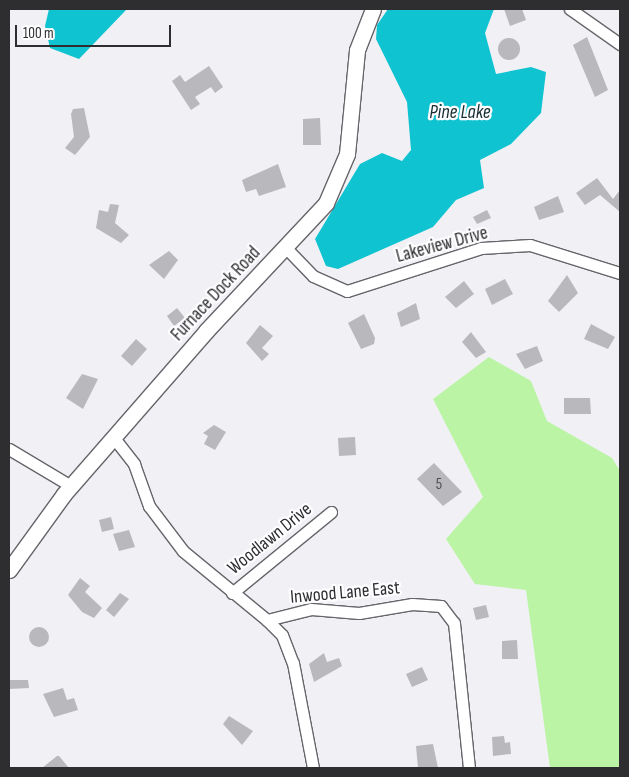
<!DOCTYPE html>
<style>
body{margin:0}
#map{position:relative;width:629px;height:777px;overflow:hidden;background:#f0f0f5;font-family:"Sofia Sans Condensed",sans-serif}
div>[style]{position:absolute}
.green>*{inset:0;background:#baf4a4}
.water>*{inset:0;background:#10c3d1}
.building>*{inset:0;background:#b8b8bd}
.round{border-radius:50%}
.roads{filter:drop-shadow(1px 0 #65656a) drop-shadow(-1px 0 #65656a) drop-shadow(0 1px #65656a) drop-shadow(0 -1px #65656a)}
.minor>*{height:11px;margin:-5.5px;padding:0 5.5px;transform-origin:5.5px;border-radius:5.5px;background:#fff}
.tertiary>*{height:15px;margin:-7.5px;padding:0 7.5px;transform-origin:7.5px;border-radius:7.5px;background:#fff}
span{translate:-50% -50%;white-space:nowrap;text-align:center;line-height:1.15;-webkit-text-stroke:4.5px #fefdff;paint-order:stroke}
.number-label{font-size:16px;color:#505053}
.number-label span{-webkit-text-stroke-width:0}
.street-label{font-size:19px;color:#2e2e30}
.water-label{font-size:20px;color:#183033;font-style:italic}
.frame{position:absolute;inset:0;border:10px solid #2e2e30;pointer-events:none}
.scale{position:absolute;left:15px;top:25px;width:156px;height:22px;box-sizing:border-box;border:2px solid #2e2e30;border-top:0;padding-left:6px;font-size:15px;line-height:18px;white-space:nowrap;color:#2e2e30;-webkit-text-stroke:4px #fefdff;paint-order:stroke}
</style>
<div id="map">
<div class="green">
<i style="clip-path:polygon(489px 357px,531px 381px,547px 421px,612px 458px,620px 471px,620px 768px,550px 768px,526px 590px,475px 584px,446px 539px,483px 497px,433px 399px)"></i>
</div>
<div class="water">
<i style="clip-path:polygon(49px 9px,127px 9px,79px 59px,50px 48px,45px 26px)"></i>
<i style="clip-path:polygon(388px 9px,494px 9px,485px 33px,496px 74px,531px 67px,546px 72px,541px 113px,511px 144px,480px 160px,484px 188px,456px 200px,433px 227px,338px 269px,326px 266px,315px 239px,360px 164px,382px 153px,402px 161px,411px 150px,407px 102px,376px 39px,377px 25px)"></i>
</div>
<div class="building">
<i style="clip-path:polygon(504px 9px,522px 9px,526px 20px,510px 26px)"></i>
<i style="clip-path:polygon(587px 37px,608px 90px,595px 97px,573px 45px)"></i>
<i class="round" style="left:498px;top:38px;width:22px;height:22px"></i>
<i style="clip-path:polygon(209px 66px,223px 87px,215px 93px,211px 87px,195px 97px,200px 104px,191px 110px,172px 81px,180px 75px,185px 82px)"></i>
<i style="clip-path:polygon(84px 108px,90px 137px,75px 155px,65px 148px,74px 137px,71px 114px,73px 109px)"></i>
<i style="clip-path:polygon(320px 118px,321px 145px,303px 145px,303px 119px)"></i>
<i style="clip-path:polygon(278px 164px,286px 187px,259px 196px,256px 189px,246px 192px,242px 180px)"></i>
<i style="clip-path:polygon(597px 178px,613px 199px,620px 190px,620px 212px,600px 195px,585px 205px,576px 193px)"></i>
<i style="clip-path:polygon(558px 196px,564px 212px,539px 220px,534px 207px)"></i>
<i style="clip-path:polygon(110px 204px,119px 205px,115px 223px,129px 235px,121px 243px,96px 228px,99px 210px,108px 212px)"></i>
<i style="clip-path:polygon(487px 210px,491px 218px,477px 224px,473px 217px)"></i>
<i style="clip-path:polygon(169px 251px,178px 260px,164px 279px,149px 265px)"></i>
<i style="clip-path:polygon(567px 275px,578px 293px,559px 312px,548px 301px)"></i>
<i style="clip-path:polygon(505px 279px,513px 294px,492px 305px,485px 289px)"></i>
<i style="clip-path:polygon(464px 281px,474px 294px,456px 308px,445px 297px)"></i>
<i style="clip-path:polygon(416px 303px,420px 319px,401px 327px,397px 313px)"></i>
<i style="clip-path:polygon(177px 308px,185px 318px,174px 326px,167px 316px)"></i>
<i style="clip-path:polygon(364px 314px,375px 338px,374px 344px,361px 349px,348px 323px)"></i>
<i style="clip-path:polygon(591px 324px,615px 337px,608px 349px,584px 339px)"></i>
<i style="clip-path:polygon(260px 325px,273px 336px,262px 348px,269px 354px,262px 361px,246px 343px)"></i>
<i style="clip-path:polygon(471px 332px,486px 352px,476px 358px,462px 342px)"></i>
<i style="clip-path:polygon(136px 339px,147px 349px,132px 366px,121px 356px)"></i>
<i style="clip-path:polygon(537px 346px,543px 361px,525px 369px,516px 354px)"></i>
<i style="clip-path:polygon(82px 374px,98px 379px,83px 409px,66px 398px)"></i>
<i style="clip-path:polygon(564px 398px,590px 398px,591px 414px,564px 414px)"></i>
<i style="clip-path:polygon(214px 425px,226px 432px,215px 450px,204px 444px,208px 436px,203px 433px)"></i>
<i style="clip-path:polygon(355px 437px,356px 455px,339px 456px,338px 438px)"></i>
<i style="clip-path:polygon(434px 463px,462px 492px,443px 506px,417px 479px)"></i>
<i style="clip-path:polygon(111px 517px,114px 529px,102px 532px,99px 520px)"></i>
<i style="clip-path:polygon(129px 530px,135px 547px,119px 551px,113px 534px)"></i>
<i class="round" style="left:250px;top:540px;width:16px;height:16px"></i>
<i style="clip-path:polygon(80px 578px,90px 586px,85px 592px,102px 608px,94px 618px,82px 612px,68px 595px)"></i>
<i style="clip-path:polygon(120px 593px,129px 599px,114px 617px,106px 610px)"></i>
<i style="clip-path:polygon(486px 605px,489px 617px,476px 620px,473px 608px)"></i>
<i class="round" style="left:29px;top:627px;width:20px;height:20px"></i>
<i style="clip-path:polygon(517px 640px,518px 659px,502px 659px,502px 641px)"></i>
<i style="clip-path:polygon(324px 653px,327px 662px,339px 658px,342px 666px,314px 682px,309px 664px)"></i>
<i style="clip-path:polygon(422px 667px,428px 680px,412px 687px,406px 674px)"></i>
<i style="clip-path:polygon(9px 680px,28px 680px,29px 688px,9px 689px)"></i>
<i style="clip-path:polygon(63px 688px,67px 700px,74px 698px,78px 710px,54px 717px,43px 694px)"></i>
<i style="clip-path:polygon(229px 716px,253px 731px,242px 745px,223px 724px)"></i>
<i style="clip-path:polygon(504px 736px,505px 743px,510px 742px,511px 754px,493px 756px,492px 737px)"></i>
<i style="clip-path:polygon(433px 744px,438px 768px,418px 768px,416px 746px)"></i>
<i style="clip-path:polygon(59px 756px,69px 768px,42px 768px,57px 756px)"></i>
</div>
<div class="roads">
<div class="minor">
<i style="left:570px;top:9px;width:61px;rotate:35deg"></i>
<i style="left:286px;top:248px;width:39px;rotate:46deg"></i>
<i style="left:313px;top:276px;width:37px;rotate:24deg"></i>
<i style="left:347px;top:291px;width:141px;rotate:-17.8deg"></i>
<i style="left:481px;top:248px;width:49px;rotate:-3.5deg"></i>
<i style="left:530px;top:245px;width:94px;rotate:17.3deg"></i>
<i style="left:114px;top:438px;width:33px;rotate:52deg"></i>
<i style="left:134px;top:464px;width:45px;rotate:70.3deg"></i>
<i style="left:149px;top:506px;width:56px;rotate:52.9deg"></i>
<i style="left:183px;top:551px;width:109px;rotate:39.4deg"></i>
<i style="left:267px;top:620px;width:45px;rotate:-14deg"></i>
<i style="left:311px;top:609px;width:48px;rotate:4.8deg"></i>
<i style="left:359px;top:613px;width:54px;rotate:-9.6deg"></i>
<i style="left:412px;top:604px;width:29px;rotate:4deg"></i>
<i style="left:441px;top:606px;width:21px;rotate:53deg"></i>
<i style="left:454px;top:623px;width:146px;rotate:84.1deg"></i>
<i style="left:9px;top:449px;width:72px;rotate:30.8deg"></i>
<i style="left:232px;top:593px;width:128px;rotate:-39.3deg"></i>
<i style="left:267px;top:620px;width:21px;rotate:45deg"></i>
<i style="left:282px;top:635px;width:30px;rotate:69deg"></i>
<i style="left:293px;top:663px;width:107px;rotate:79.2deg"></i>
</div>
<div class="tertiary">
<i style="left:9px;top:570px;width:94px;rotate:-54.1deg"></i>
<i style="left:64px;top:494px;width:216px;rotate:-48.9deg"></i>
<i style="left:206px;top:331px;width:175px;rotate:-46.8deg"></i>
<i style="left:326px;top:203px;width:53px;rotate:-66.8deg"></i>
<i style="left:347px;top:154px;width:104px;rotate:-84.5deg"></i>
<i style="left:357px;top:50px;width:44px;rotate:-68.7deg"></i>
</div>
</div>
<div class="number-label">
<span style="left:439px;top:485px">5</span>
</div>
<div class="street-label">
<span style="left:442px;top:245px;rotate:-15deg">Lakeview Drive</span>
<span style="left:216px;top:294px;rotate:-47deg">Furnace Dock Road</span>
<span style="left:270px;top:539px;rotate:-39deg">Woodlawn Drive</span>
<span style="left:345px;top:593px;rotate:-5deg">Inwood Lane East</span>
</div>
<div class="water-label">
<span style="left:460px;top:112px">Pine Lake</span>
</div>
<div class="frame"></div>
<div class="scale">100 m</div>
</div>
